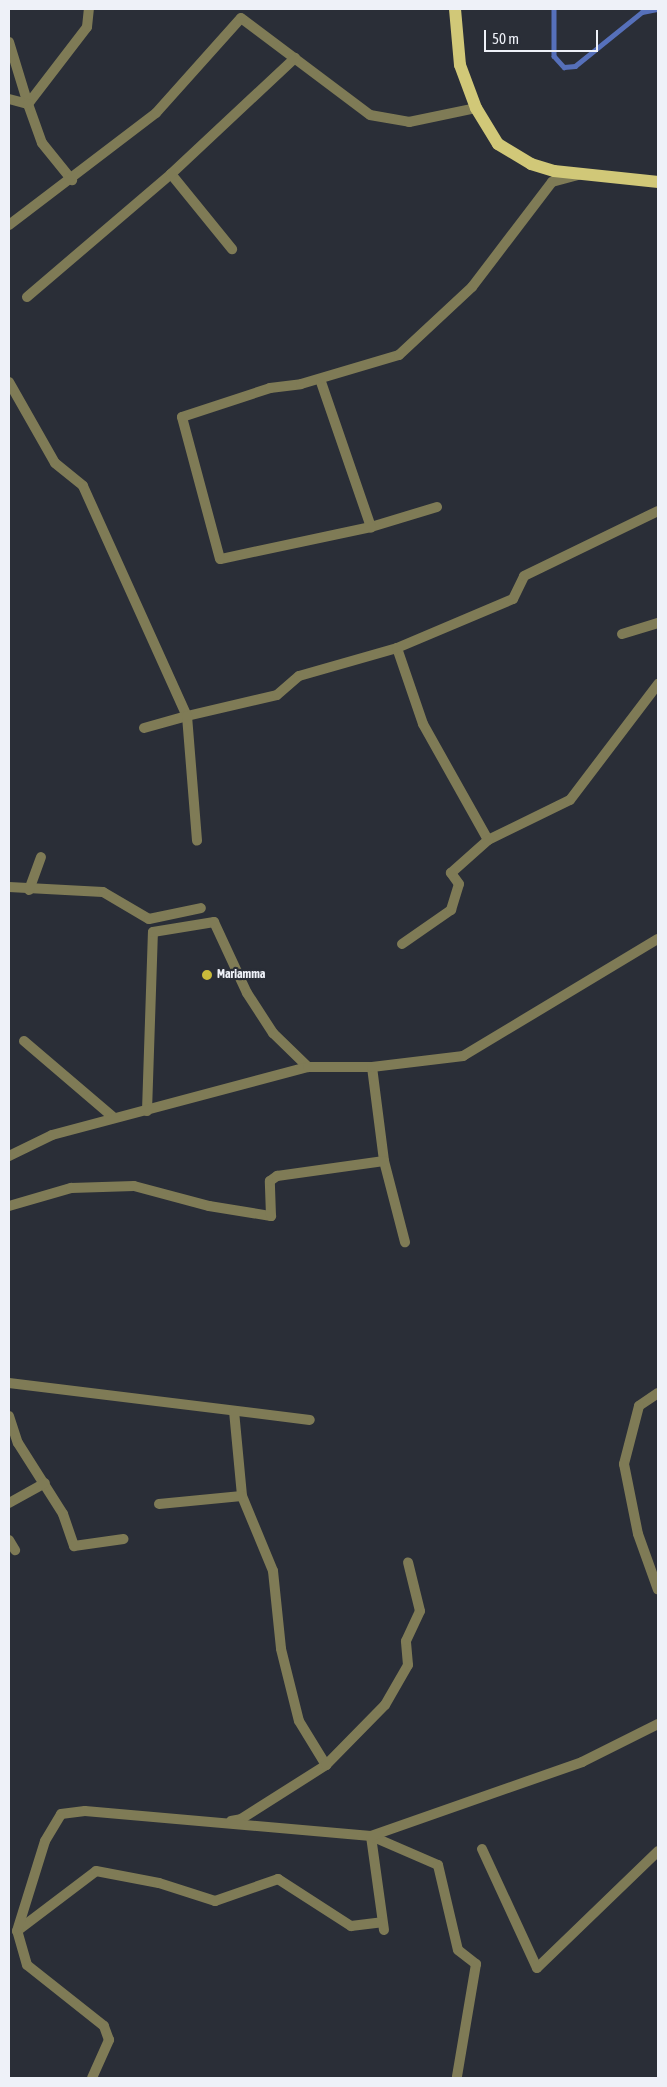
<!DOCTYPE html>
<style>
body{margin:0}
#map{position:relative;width:667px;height:2087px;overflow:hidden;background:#2a2e37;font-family:"Asap Condensed",sans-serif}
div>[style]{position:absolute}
.stream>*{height:4.5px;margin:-2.25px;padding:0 2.25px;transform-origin:2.25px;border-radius:2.25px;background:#5670ba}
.minor>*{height:10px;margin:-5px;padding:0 5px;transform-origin:5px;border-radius:5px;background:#7f7b56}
.primary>*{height:12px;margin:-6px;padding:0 6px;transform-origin:6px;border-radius:6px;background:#d1c878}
.dots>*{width:14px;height:14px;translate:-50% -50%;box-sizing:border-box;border:2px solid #2a2e37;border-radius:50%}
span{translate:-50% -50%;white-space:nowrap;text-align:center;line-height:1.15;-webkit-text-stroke:4.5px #2a2e37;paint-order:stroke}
.poi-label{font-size:12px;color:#eef1f8;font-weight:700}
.left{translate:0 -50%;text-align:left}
.frame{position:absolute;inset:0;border:10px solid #eef1f8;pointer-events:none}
.scale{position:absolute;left:484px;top:30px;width:114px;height:22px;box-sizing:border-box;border:2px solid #eef1f8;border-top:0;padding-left:6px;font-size:15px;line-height:18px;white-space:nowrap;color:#eef1f8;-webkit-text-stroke:4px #2a2e37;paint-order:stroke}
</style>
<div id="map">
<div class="stream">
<i style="left:554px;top:9px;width:47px;rotate:90deg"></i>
<i style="left:554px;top:56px;width:15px;rotate:48deg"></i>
<i style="left:564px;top:67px;width:11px;rotate:-5deg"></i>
<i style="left:575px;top:66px;width:86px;rotate:-38.9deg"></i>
<i style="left:642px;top:12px;width:16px;rotate:-11deg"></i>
</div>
<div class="minor">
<i style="left:9px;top:42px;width:65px;rotate:73deg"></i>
<i style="left:28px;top:104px;width:97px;rotate:-52.5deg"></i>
<i style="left:87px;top:27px;width:18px;rotate:-84deg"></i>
<i style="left:9px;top:99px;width:20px;rotate:15deg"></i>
<i style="left:28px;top:104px;width:41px;rotate:70.3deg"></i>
<i style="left:42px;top:143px;width:48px;rotate:51deg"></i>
<i style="left:171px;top:174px;width:97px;rotate:50.9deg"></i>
<i style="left:9px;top:225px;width:185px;rotate:-37.3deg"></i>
<i style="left:156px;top:113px;width:127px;rotate:-48.2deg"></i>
<i style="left:241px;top:18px;width:161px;rotate:36.9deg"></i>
<i style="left:370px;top:115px;width:40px;rotate:10deg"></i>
<i style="left:409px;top:122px;width:68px;rotate:-11.8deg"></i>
<i style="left:27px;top:297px;width:189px;rotate:-40.5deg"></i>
<i style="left:171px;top:174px;width:170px;rotate:-43.1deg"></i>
<i style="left:320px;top:379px;width:157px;rotate:71deg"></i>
<i style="left:9px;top:382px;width:93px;rotate:60.4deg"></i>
<i style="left:55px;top:463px;width:36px;rotate:39deg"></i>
<i style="left:83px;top:486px;width:252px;rotate:65.7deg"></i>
<i style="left:187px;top:716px;width:92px;rotate:-13.1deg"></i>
<i style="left:277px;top:695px;width:29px;rotate:-41deg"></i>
<i style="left:299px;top:676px;width:102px;rotate:-15.9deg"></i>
<i style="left:397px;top:648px;width:80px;rotate:71.1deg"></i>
<i style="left:423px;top:724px;width:133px;rotate:60.7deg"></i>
<i style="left:488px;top:840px;width:91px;rotate:-26deg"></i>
<i style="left:570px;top:800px;width:146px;rotate:-52.8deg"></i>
<i style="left:437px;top:507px;width:69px;rotate:163.1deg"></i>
<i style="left:371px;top:527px;width:154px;rotate:168deg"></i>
<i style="left:220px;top:559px;width:147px;rotate:-105deg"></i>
<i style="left:182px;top:417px;width:93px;rotate:-18.2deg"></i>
<i style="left:270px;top:388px;width:31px;rotate:-7deg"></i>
<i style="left:301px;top:384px;width:102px;rotate:-16.5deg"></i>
<i style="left:399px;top:355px;width:100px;rotate:-43deg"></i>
<i style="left:472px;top:287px;width:132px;rotate:-52.7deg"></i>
<i style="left:552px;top:182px;width:27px;rotate:-15deg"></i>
<i style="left:622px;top:634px;width:38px;rotate:-17deg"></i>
<i style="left:397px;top:648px;width:126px;rotate:-22.9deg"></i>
<i style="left:513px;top:599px;width:25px;rotate:-64deg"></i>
<i style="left:524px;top:576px;width:149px;rotate:-25.9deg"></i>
<i style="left:144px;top:728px;width:45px;rotate:-15.6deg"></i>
<i style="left:187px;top:716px;width:125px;rotate:85.4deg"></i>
<i style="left:9px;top:887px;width:94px;rotate:3deg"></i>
<i style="left:103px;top:892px;width:53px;rotate:30.4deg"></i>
<i style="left:149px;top:919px;width:53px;rotate:-11.9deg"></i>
<i style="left:29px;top:890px;width:35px;rotate:-70deg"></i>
<i style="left:402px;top:944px;width:60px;rotate:-34.8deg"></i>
<i style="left:451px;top:910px;width:27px;rotate:-73deg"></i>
<i style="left:459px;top:884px;width:14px;rotate:-126deg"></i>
<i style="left:451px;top:873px;width:50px;rotate:-41.7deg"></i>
<i style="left:24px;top:1041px;width:118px;rotate:40.5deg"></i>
<i style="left:372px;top:1067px;width:95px;rotate:82.7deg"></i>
<i style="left:384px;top:1161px;width:84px;rotate:75.5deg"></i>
<i style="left:147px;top:1111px;width:179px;rotate:-88.1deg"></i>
<i style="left:153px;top:932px;width:62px;rotate:-9.3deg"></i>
<i style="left:214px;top:922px;width:78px;rotate:65.1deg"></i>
<i style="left:247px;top:993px;width:48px;rotate:57deg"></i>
<i style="left:273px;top:1033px;width:49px;rotate:44.2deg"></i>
<i style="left:9px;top:1156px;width:48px;rotate:-26deg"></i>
<i style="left:52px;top:1135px;width:265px;rotate:-14.9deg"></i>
<i style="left:308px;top:1067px;width:64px"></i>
<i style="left:372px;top:1067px;width:92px;rotate:-6.9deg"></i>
<i style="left:463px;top:1056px;width:227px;rotate:-31deg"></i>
<i style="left:9px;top:1206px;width:65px;rotate:-16.2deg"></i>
<i style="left:71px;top:1188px;width:63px;rotate:-1.8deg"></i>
<i style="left:134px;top:1186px;width:78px;rotate:14.9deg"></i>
<i style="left:209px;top:1206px;width:63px;rotate:9.2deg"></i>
<i style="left:271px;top:1216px;width:35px;rotate:-92deg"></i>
<i style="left:270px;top:1181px;width:9px;rotate:-36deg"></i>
<i style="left:277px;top:1176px;width:108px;rotate:-8deg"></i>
<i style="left:9px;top:1383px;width:303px;rotate:7deg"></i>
<i style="left:658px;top:1393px;width:23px;rotate:146deg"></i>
<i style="left:639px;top:1406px;width:60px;rotate:104.5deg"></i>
<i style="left:624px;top:1464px;width:71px;rotate:78.7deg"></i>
<i style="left:638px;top:1534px;width:59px;rotate:70.3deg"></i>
<i style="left:234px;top:1411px;width:85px;rotate:84.6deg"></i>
<i style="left:242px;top:1496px;width:81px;rotate:67.5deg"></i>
<i style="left:273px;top:1571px;width:78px;rotate:84.1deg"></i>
<i style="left:281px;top:1649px;width:74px;rotate:76deg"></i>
<i style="left:299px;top:1721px;width:52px;rotate:58.5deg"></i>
<i style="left:9px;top:1416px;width:28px;rotate:72deg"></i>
<i style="left:18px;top:1443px;width:84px;rotate:57.6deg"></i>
<i style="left:63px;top:1514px;width:34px;rotate:71deg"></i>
<i style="left:74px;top:1546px;width:50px;rotate:-8deg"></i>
<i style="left:9px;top:1503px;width:41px;rotate:-29.1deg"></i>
<i style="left:159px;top:1504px;width:83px;rotate:-5.5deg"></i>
<i style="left:9px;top:1540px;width:12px;rotate:59deg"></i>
<i style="left:231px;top:1821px;width:10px;rotate:-11deg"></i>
<i style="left:241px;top:1819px;width:101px;rotate:-32.4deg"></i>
<i style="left:326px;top:1765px;width:84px;rotate:-45.5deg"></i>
<i style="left:385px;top:1705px;width:46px;rotate:-60.1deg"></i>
<i style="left:408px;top:1665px;width:24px;rotate:-95deg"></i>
<i style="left:406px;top:1641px;width:33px;rotate:-65deg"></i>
<i style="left:420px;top:1611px;width:50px;rotate:-103.8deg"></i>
<i style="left:482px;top:1849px;width:131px;rotate:65.2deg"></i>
<i style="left:537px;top:1968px;width:168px;rotate:-44deg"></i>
<i style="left:384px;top:1930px;width:95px;rotate:-97.9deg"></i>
<i style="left:371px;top:1836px;width:73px;rotate:23.4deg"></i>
<i style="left:438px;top:1865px;width:87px;rotate:76.8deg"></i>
<i style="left:458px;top:1950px;width:23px;rotate:38deg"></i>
<i style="left:476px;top:1964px;width:114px;rotate:99.6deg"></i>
<i style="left:17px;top:1931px;width:99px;rotate:-37.2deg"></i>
<i style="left:96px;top:1871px;width:64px;rotate:10.8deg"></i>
<i style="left:159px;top:1883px;width:59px;rotate:17.8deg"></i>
<i style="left:215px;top:1901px;width:67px;rotate:-19.2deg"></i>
<i style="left:278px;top:1879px;width:87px;rotate:32.8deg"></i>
<i style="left:351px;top:1926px;width:31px;rotate:-7deg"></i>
<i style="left:92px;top:2078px;width:42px;rotate:-65.9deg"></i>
<i style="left:109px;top:2040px;width:15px;rotate:-110deg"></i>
<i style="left:104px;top:2026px;width:98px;rotate:-141.6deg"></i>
<i style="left:27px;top:1965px;width:35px;rotate:-106deg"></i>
<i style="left:17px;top:1931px;width:94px;rotate:-72.7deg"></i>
<i style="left:45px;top:1841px;width:31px;rotate:-59deg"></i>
<i style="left:61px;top:1814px;width:24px;rotate:-7deg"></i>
<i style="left:85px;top:1811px;width:287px;rotate:5deg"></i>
<i style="left:371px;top:1836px;width:224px;rotate:-19.3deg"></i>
<i style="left:582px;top:1762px;width:85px;rotate:-26.6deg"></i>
</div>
<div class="primary">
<i style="left:455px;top:9px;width:56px;rotate:84.9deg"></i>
<i style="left:460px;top:65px;width:46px;rotate:69.6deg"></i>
<i style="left:476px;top:108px;width:42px;rotate:58.6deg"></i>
<i style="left:498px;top:144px;width:39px;rotate:31deg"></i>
<i style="left:531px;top:164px;width:24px;rotate:17deg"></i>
<i style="left:554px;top:171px;width:105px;rotate:6deg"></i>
</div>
<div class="dots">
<i style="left:207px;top:975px;background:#c9bb3b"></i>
</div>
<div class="poi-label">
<span class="left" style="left:217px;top:975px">Mariamma</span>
</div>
<div class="frame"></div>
<div class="scale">50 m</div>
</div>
